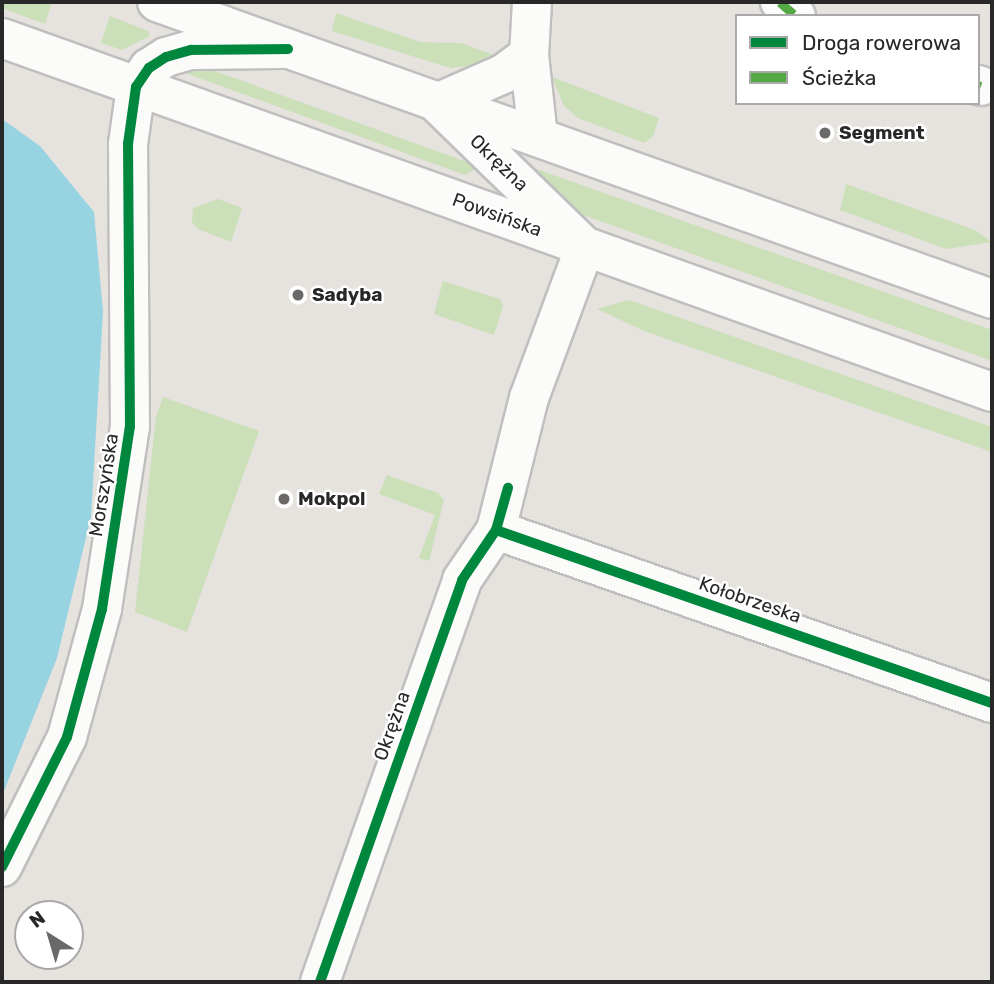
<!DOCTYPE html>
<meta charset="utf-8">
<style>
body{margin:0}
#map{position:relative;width:994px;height:984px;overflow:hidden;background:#e6e2de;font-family:Rubik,sans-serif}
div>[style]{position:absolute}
.green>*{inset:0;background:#cbdfb9}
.water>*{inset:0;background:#98d3e2}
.roads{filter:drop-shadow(2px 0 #c0bfbf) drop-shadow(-2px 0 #c0bfbf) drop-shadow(0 2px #c0bfbf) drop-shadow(0 -2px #c0bfbf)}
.minor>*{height:38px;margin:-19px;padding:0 19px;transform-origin:19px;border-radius:19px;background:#fbfbfa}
.secondary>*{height:38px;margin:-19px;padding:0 19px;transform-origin:19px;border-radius:19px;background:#fbfbfa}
.quiet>*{height:9px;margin-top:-4.5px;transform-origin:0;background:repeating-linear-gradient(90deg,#53aa44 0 18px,transparent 0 27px)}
.cycleway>*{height:10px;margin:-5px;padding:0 5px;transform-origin:5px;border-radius:5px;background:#00873e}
.dots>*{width:19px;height:19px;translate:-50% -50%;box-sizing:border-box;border:4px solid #fff;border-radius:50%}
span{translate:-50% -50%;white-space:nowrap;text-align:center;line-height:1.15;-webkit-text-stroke:5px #fff;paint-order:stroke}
.poi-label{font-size:19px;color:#282828;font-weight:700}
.left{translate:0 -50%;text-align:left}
.street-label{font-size:19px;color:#282828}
.frame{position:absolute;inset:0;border:4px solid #282828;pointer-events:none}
.legend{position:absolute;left:735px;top:14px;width:245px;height:91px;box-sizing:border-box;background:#fff;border:2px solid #a9a9a9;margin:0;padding:9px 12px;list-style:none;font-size:21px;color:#282828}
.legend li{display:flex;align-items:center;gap:14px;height:35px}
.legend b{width:35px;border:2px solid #a9a9a9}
.north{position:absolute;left:14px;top:900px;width:70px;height:70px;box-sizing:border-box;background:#fff;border:2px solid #a9a9a9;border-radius:50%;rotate:323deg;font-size:19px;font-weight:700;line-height:28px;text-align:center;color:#282828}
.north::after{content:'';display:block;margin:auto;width:24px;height:32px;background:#6a6968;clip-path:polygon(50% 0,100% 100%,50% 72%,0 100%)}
</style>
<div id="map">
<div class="green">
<i style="clip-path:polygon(2px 2px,52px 2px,45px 24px,2px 8px)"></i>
<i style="clip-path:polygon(336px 13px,420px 42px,461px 43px,494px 55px,478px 65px,450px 68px,332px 31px)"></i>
<i style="clip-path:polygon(110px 16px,148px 31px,150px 36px,122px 50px,101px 43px)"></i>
<i style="clip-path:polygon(201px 66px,467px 162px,475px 169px,465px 175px,188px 74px,187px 70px)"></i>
<i style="clip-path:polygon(552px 77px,659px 118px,653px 136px,644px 143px,578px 118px,564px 106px)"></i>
<i style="clip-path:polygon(528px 166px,992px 330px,992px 361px,569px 210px)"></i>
<i style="clip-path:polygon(846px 184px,975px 230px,992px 242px,946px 249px,840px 210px)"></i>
<i style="clip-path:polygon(218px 199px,242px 208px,231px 242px,198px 229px,192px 223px,193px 208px)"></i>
<i style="clip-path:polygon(443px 281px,500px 299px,503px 306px,494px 335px,434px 314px)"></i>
<i style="clip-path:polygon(629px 300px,992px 427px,992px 452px,644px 331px,597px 309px)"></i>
<i style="clip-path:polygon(163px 397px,259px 431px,187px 632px,135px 612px,156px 416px)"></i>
<i style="clip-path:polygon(387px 475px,438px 493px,444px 500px,429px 561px,419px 558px,435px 515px,379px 494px)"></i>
</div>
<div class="water">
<i style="clip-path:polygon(2px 119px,40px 146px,94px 212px,103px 312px,91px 517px,57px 658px,2px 796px)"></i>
</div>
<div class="roads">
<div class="minor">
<i style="left:532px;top:2px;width:53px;rotate:93.2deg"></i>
<i style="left:529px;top:55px;width:82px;rotate:83.7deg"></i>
<i style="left:780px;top:2px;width:21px;rotate:41deg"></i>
<i style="left:978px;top:85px;width:3px;rotate:18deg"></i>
<i style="left:496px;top:530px;width:525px;rotate:19.23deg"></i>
<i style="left:2px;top:867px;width:145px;rotate:-63.4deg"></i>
<i style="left:67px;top:737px;width:133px;rotate:-74.7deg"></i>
<i style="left:102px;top:609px;width:184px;rotate:-81.3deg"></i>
<i style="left:130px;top:427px;width:283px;rotate:-90.4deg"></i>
<i style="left:128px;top:144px;width:58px;rotate:-82deg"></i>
<i style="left:136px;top:87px;width:23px;rotate:-56deg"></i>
<i style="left:149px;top:68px;width:20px;rotate:-33deg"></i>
<i style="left:166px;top:57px;width:26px;rotate:-16deg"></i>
<i style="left:191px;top:50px;width:91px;rotate:-0.6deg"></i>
<i style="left:320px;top:982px;width:426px;rotate:-70.5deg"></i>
<i style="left:462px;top:580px;width:60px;rotate:-55.8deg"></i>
<i style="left:496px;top:530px;width:136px;rotate:-76deg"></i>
<i style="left:529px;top:398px;width:161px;rotate:-69.7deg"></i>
<i style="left:585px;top:247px;width:206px;rotate:-135.8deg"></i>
<i style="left:437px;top:103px;width:72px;rotate:-23.7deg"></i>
<i style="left:503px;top:74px;width:32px;rotate:-36deg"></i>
</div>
<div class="secondary">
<i style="left:157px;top:2px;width:886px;rotate:19.58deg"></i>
<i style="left:2px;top:38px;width:1051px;rotate:19.68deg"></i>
</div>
</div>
<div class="quiet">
<i style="left:780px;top:2px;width:21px;rotate:41deg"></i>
<i style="left:978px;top:85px;width:3px;rotate:18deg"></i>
</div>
<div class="cycleway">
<i style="left:496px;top:530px;width:525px;rotate:19.23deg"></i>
<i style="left:2px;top:867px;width:145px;rotate:-63.4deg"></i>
<i style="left:67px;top:737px;width:133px;rotate:-74.7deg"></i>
<i style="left:102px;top:609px;width:184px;rotate:-81.3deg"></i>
<i style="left:130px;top:427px;width:283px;rotate:-90.4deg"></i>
<i style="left:128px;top:144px;width:58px;rotate:-82deg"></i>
<i style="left:136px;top:87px;width:23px;rotate:-56deg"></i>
<i style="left:149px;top:68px;width:20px;rotate:-33deg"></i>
<i style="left:166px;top:57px;width:26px;rotate:-16deg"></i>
<i style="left:191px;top:50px;width:97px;rotate:-0.6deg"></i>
<i style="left:320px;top:982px;width:426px;rotate:-70.5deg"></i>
<i style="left:462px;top:580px;width:60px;rotate:-55.8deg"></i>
<i style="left:496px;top:530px;width:44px;rotate:-74.1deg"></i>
</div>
<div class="dots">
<i style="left:825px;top:133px;background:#6a6968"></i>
<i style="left:298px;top:295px;background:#6a6968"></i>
<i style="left:284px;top:499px;background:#6a6968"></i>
</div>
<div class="poi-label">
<span class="left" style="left:839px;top:133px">Segment</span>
<span class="left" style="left:312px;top:295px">Sadyba</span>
<span class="left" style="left:298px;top:499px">Mokpol</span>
</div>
<div class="street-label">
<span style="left:499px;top:163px;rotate:44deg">Okrężna</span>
<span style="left:497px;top:215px;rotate:20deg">Powsińska</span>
<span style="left:104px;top:485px;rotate:-81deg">Morszyńska</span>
<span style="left:750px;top:600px;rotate:19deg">Kołobrzeska</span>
<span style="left:392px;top:726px;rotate:-70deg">Okrężna</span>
</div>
<div class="frame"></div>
<ul class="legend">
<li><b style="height:9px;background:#00873e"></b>Droga rowerowa</li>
<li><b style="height:9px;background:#53aa44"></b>Ścieżka</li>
</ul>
<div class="north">N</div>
</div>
